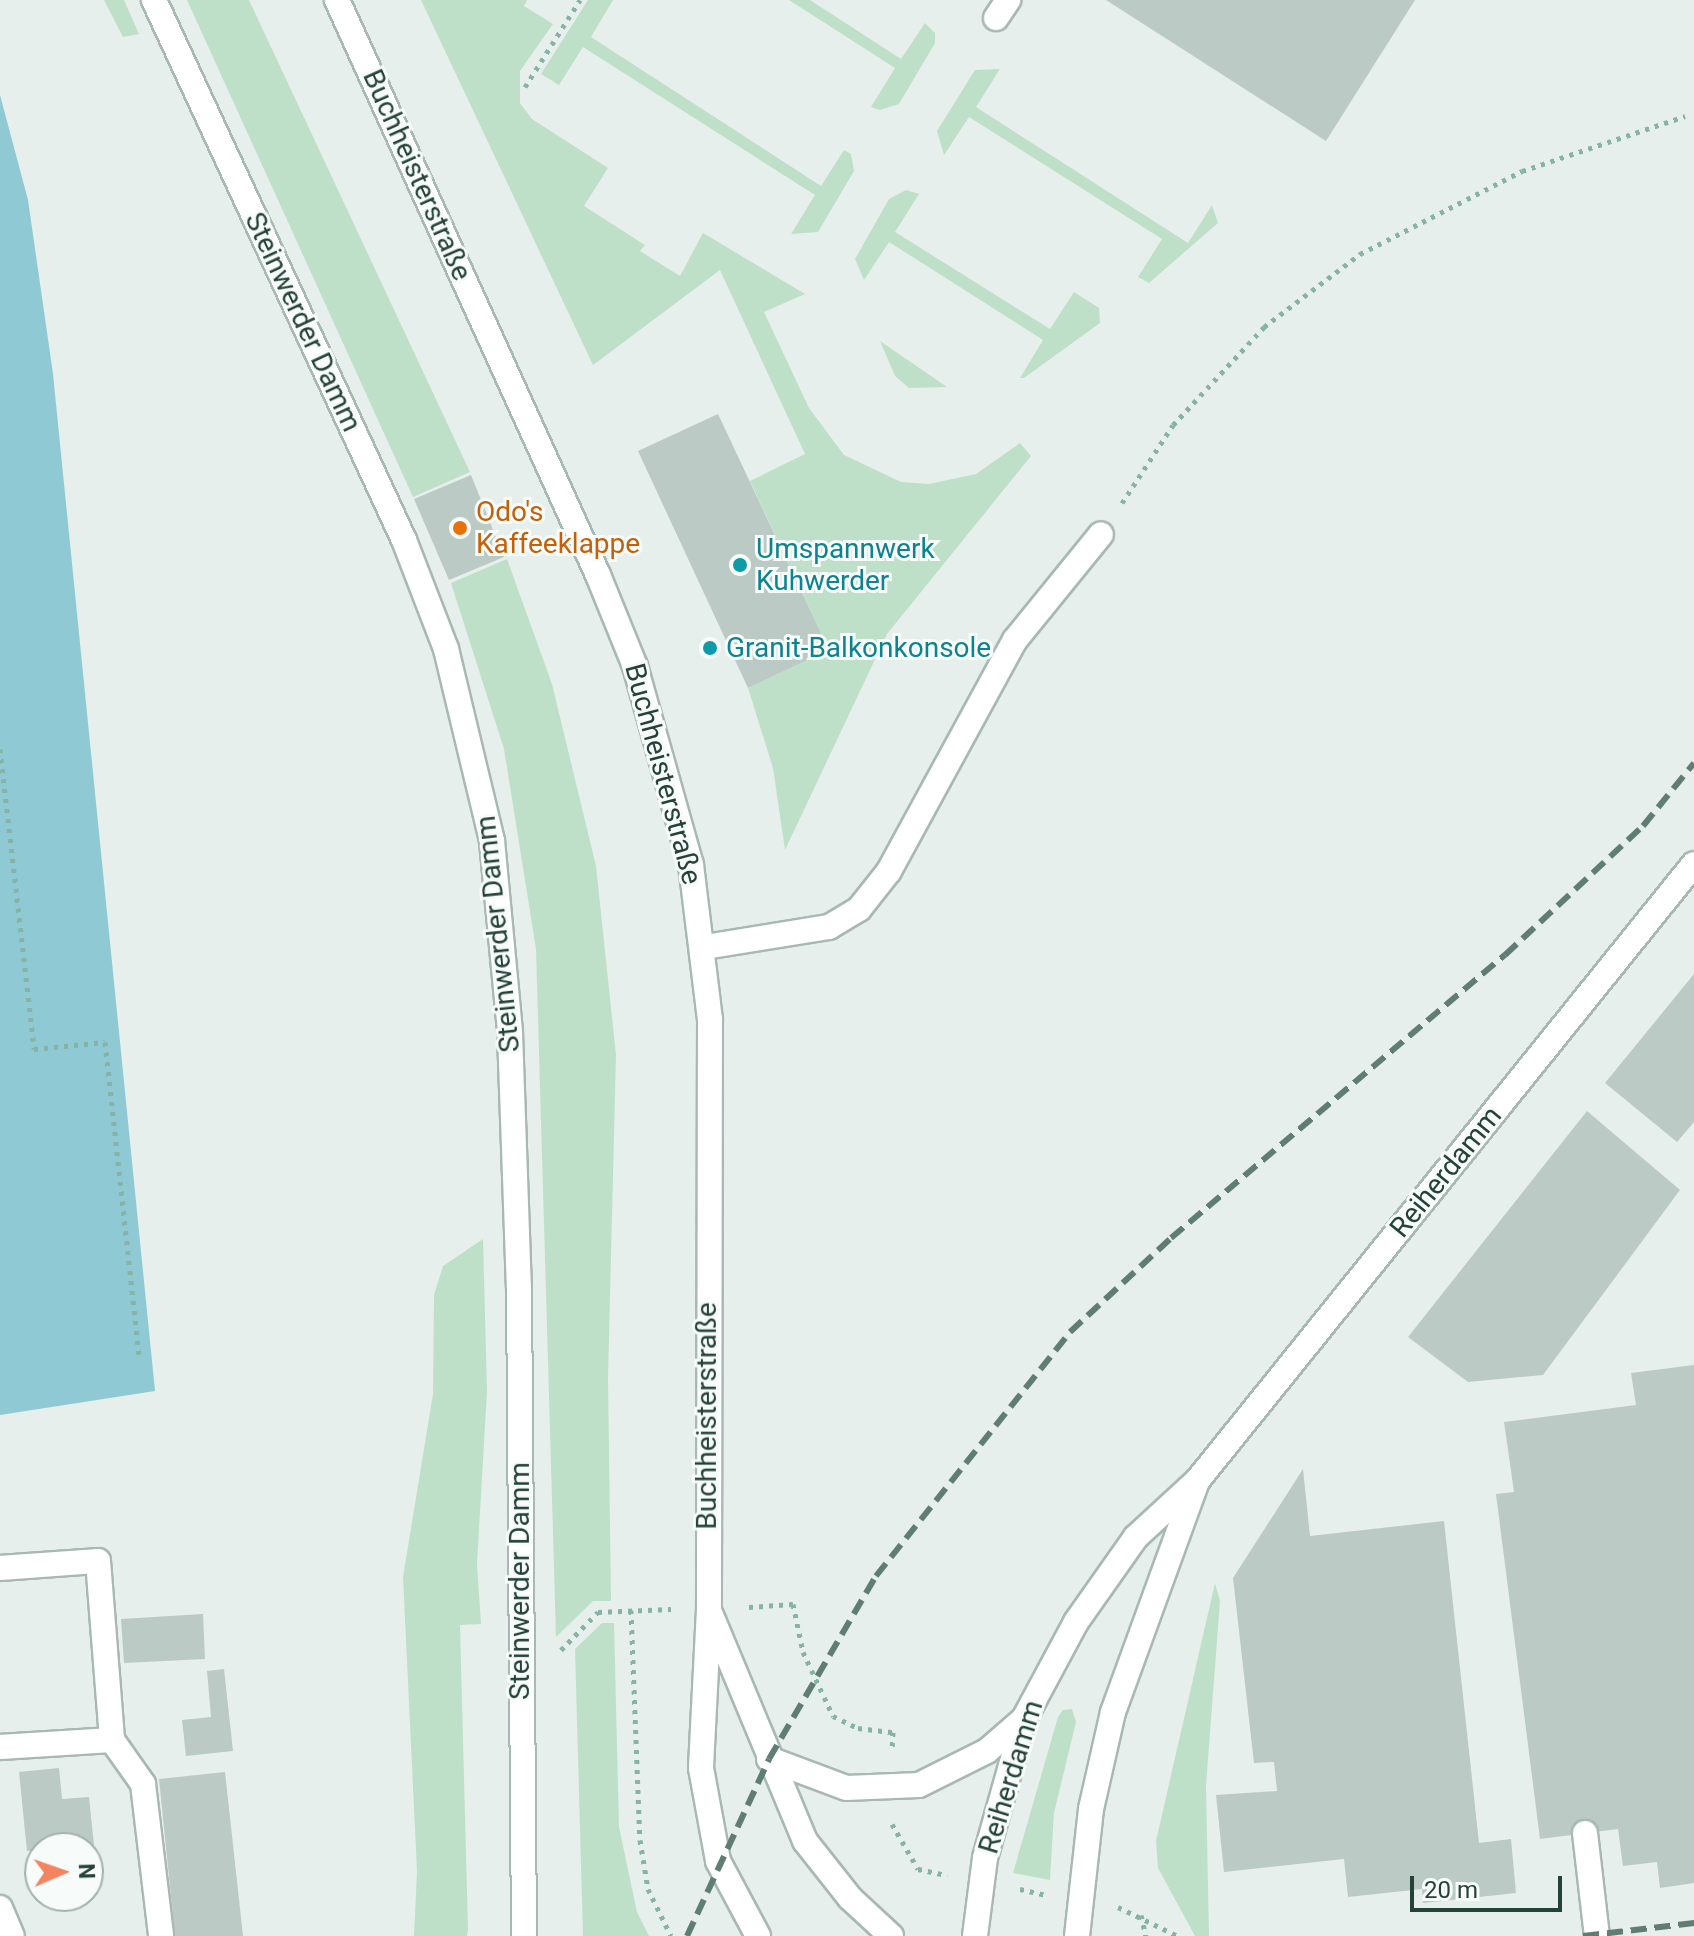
<!DOCTYPE html>
<meta charset="utf-8">
<style>
body{margin:0}
#map{position:relative;width:1694px;height:1936px;overflow:hidden;background:#e6efeb;font-family:Roboto,sans-serif}
div>[style]{position:absolute}
.green>*{inset:0;background:#bfe0c8}
.water>*{inset:0;background:#8ec9d4}
.building>*{inset:0;background:#bbcac4}
.path>*{height:5px;margin-top:-2.5px;transform-origin:0;background:repeating-linear-gradient(90deg,#86b3a5 0 4px,transparent 0 10px)}
.roads{filter:drop-shadow(2px 0 #a8b8b2) drop-shadow(-2px 0 #a8b8b2) drop-shadow(0 2px #a8b8b2) drop-shadow(0 -2px #a8b8b2)}
.lane>*{height:24px;margin:-12px;padding:0 12px;transform-origin:12px;border-radius:12px;background:#fff}
.street>*{height:24px;margin:-12px;padding:0 12px;transform-origin:12px;border-radius:12px;background:#fff}
.secondary>*{height:24px;margin:-12px;padding:0 12px;transform-origin:12px;border-radius:12px;background:#fff}
.rail>*{height:6px;margin-top:-3px;transform-origin:0;background:repeating-linear-gradient(90deg,#5f7d75 0 16px,transparent 0 24px)}
.dots>*{width:22px;height:22px;translate:-50% -50%;box-sizing:border-box;border:4px solid #f7fbf9;border-radius:50%}
span{translate:-50% -50%;white-space:nowrap;text-align:center;line-height:1.15;-webkit-text-stroke:6px #f7fbf9;paint-order:stroke}
.street-label{font-size:28px;color:#24423a}
.food-label{font-size:28px;color:#c56008}
.left{translate:0 -50%;text-align:left}
.culture-label{font-size:28px;color:#0d838f}
.north{position:absolute;left:24px;top:1832px;width:80px;height:80px;box-sizing:border-box;background:#f7fbf9;border:2px solid #a3b1ad;border-radius:50%;rotate:88deg;font-size:22px;font-weight:700;line-height:32px;text-align:center;color:#24423a}
.north::after{content:'';display:block;margin:auto;width:28px;height:36px;background:#f4845f;clip-path:polygon(50% 0,100% 100%,50% 72%,0 100%)}
.scale{position:absolute;left:1410px;top:1876px;width:152px;height:36px;box-sizing:border-box;border:4px solid #24423a;border-top:0;padding-left:10px;font-size:24px;line-height:28px;white-space:nowrap;color:#24423a;-webkit-text-stroke:6px #f7fbf9;paint-order:stroke}
</style>
<div id="map">
<div class="green">
<i style="clip-path:polygon(104px 0,124px 0,139px 34px,123px 37px)"></i>
<i style="clip-path:polygon(187px 0,249px 0,470px 472px,413px 497px)"></i>
<i style="clip-path:polygon(421px 0,527px 0,524px 6px,553px 24px,520px 71px,520px 103px,532px 119px,608px 168px,584px 206px,645px 245px,640px 251px,680px 276px,703px 233px,805px 294px,764px 312px,809px 408px,844px 455px,901px 482px,929px 484px,976px 474px,1020px 443px,1031px 456px,887px 634px,785px 850px,773px 768px,748px 688px,829px 650px,750px 481px,805px 454px,720px 270px,593px 365px)"></i>
<i style="clip-path:polygon(588px 0,613px 0,591px 37px,821px 186px,844px 150px,851px 154px,854px 171px,818px 232px,791px 234px,815px 195px,583px 47px,559px 85px,541px 74px)"></i>
<i style="clip-path:polygon(789px 0,810px 0,901px 59px,925px 23px,935px 33px,935px 43px,899px 104px,880px 110px,871px 107px,895px 68px)"></i>
<i style="clip-path:polygon(1000px 69px,976px 107px,1188px 243px,1212px 205px,1218px 223px,1149px 283px,1138px 277px,1162px 239px,969px 117px,944px 155px,937px 131px,975px 70px)"></i>
<i style="clip-path:polygon(906px 190px,919px 194px,895px 232px,1050px 329px,1074px 292px,1099px 308px,1100px 323px,1024px 378px,1020px 378px,1043px 340px,889px 242px,864px 280px,855px 259px,889px 199px)"></i>
<i style="clip-path:polygon(880px 341px,947px 387px,909px 388px,895px 376px)"></i>
<i style="clip-path:polygon(507px 559px,552px 684px,596px 866px,616px 1055px,608px 1377px,611px 1601px,593px 1601px,556px 1637px,536px 949px,504px 749px,451px 583px)"></i>
<i style="clip-path:polygon(483px 1239px,487px 1391px,477px 1564px,481px 1624px,460px 1625px,468px 1930px,467px 1936px,414px 1936px,417px 1871px,403px 1577px,433px 1394px,434px 1295px,443px 1266px)"></i>
<i style="clip-path:polygon(1215px 1583px,1220px 1601px,1206px 1785px,1209px 1936px,1195px 1936px,1158px 1868px,1156px 1841px)"></i>
<i style="clip-path:polygon(602px 1623px,614px 1623px,619px 1827px,637px 1912px,649px 1936px,583px 1936px,575px 1649px)"></i>
<i style="clip-path:polygon(1072px 1709px,1076px 1722px,1054px 1813px,1050px 1880px,1013px 1873px,1058px 1717px,1063px 1710px)"></i>
</div>
<div class="water">
<i style="clip-path:polygon(0 95px,28px 200px,53px 374px,155px 1391px,0 1415px)"></i>
</div>
<div class="building">
<i style="clip-path:polygon(1106px 0,1415px 0,1326px 141px)"></i>
<i style="clip-path:polygon(718px 414px,829px 650px,748px 688px,638px 451px)"></i>
<i style="clip-path:polygon(471px 475px,504px 557px,449px 580px,414px 499px)"></i>
<i style="clip-path:polygon(1694px 974px,1694px 1122px,1677px 1142px,1605px 1083px)"></i>
<i style="clip-path:polygon(1587px 1111px,1680px 1190px,1543px 1375px,1468px 1382px,1408px 1337px)"></i>
<i style="clip-path:polygon(1694px 1365px,1694px 1883px,1660px 1888px,1657px 1862px,1623px 1866px,1618px 1829px,1540px 1839px,1496px 1494px,1514px 1492px,1504px 1422px,1636px 1405px,1631px 1373px)"></i>
<i style="clip-path:polygon(1303px 1469px,1310px 1536px,1444px 1521px,1479px 1843px,1511px 1839px,1516px 1893px,1423px 1903px,1422px 1889px,1348px 1897px,1344px 1859px,1224px 1872px,1216px 1795px,1277px 1791px,1274px 1762px,1254px 1763px,1233px 1578px)"></i>
<i style="clip-path:polygon(203px 1614px,205px 1659px,124px 1663px,121px 1619px)"></i>
<i style="clip-path:polygon(224px 1669px,233px 1751px,186px 1756px,182px 1720px,211px 1717px,207px 1671px)"></i>
<i style="clip-path:polygon(59px 1768px,62px 1799px,89px 1797px,94px 1845px,27px 1851px,19px 1772px)"></i>
<i style="clip-path:polygon(225px 1772px,243px 1936px,175px 1936px,159px 1779px)"></i>
</div>
<div class="path">
<i style="left:525px;top:87px;width:103px;rotate:-57.7deg"></i>
<i style="left:1122px;top:503px;width:93px;rotate:-56.8deg"></i>
<i style="left:1173px;top:425px;width:134px;rotate:-47.1deg"></i>
<i style="left:1264px;top:327px;width:121px;rotate:-37.2deg"></i>
<i style="left:1360px;top:254px;width:182px;rotate:-27.1deg"></i>
<i style="left:1522px;top:171px;width:172px;rotate:-18.6deg"></i>
<i style="left:0;top:749px;width:302px;rotate:83.5deg"></i>
<i style="left:34px;top:1049px;width:71px;rotate:-5.6deg"></i>
<i style="left:105px;top:1042px;width:314px;rotate:83.8deg"></i>
<i style="left:749px;top:1607px;width:44px;rotate:-3.9deg"></i>
<i style="left:793px;top:1604px;width:49px;rotate:78.2deg"></i>
<i style="left:803px;top:1652px;width:71px;rotate:64.9deg"></i>
<i style="left:833px;top:1716px;width:28px;rotate:26deg"></i>
<i style="left:858px;top:1728px;width:35px;rotate:7deg"></i>
<i style="left:893px;top:1732px;width:18px;rotate:93deg"></i>
<i style="left:631px;top:1610px;width:230px;rotate:87.8deg"></i>
<i style="left:640px;top:1840px;width:50px;rotate:80.7deg"></i>
<i style="left:648px;top:1889px;width:52px;rotate:63.9deg"></i>
<i style="left:561px;top:1650px;width:53px;rotate:-45.8deg"></i>
<i style="left:598px;top:1612px;width:73px;rotate:-2.4deg"></i>
<i style="left:892px;top:1824px;width:52px;rotate:60deg"></i>
<i style="left:918px;top:1869px;width:30px;rotate:12deg"></i>
<i style="left:1020px;top:1889px;width:26px;rotate:13deg"></i>
<i style="left:1118px;top:1907px;width:67px;rotate:25.8deg"></i>
<i style="left:1141px;top:1915px;width:22px;rotate:77deg"></i>
</div>
<div class="roads">
<div class="lane">
<i style="left:996px;top:18px;width:22px;rotate:-56deg"></i>
<i style="left:705px;top:947px;width:126px;rotate:-9.2deg"></i>
<i style="left:829px;top:927px;width:35px;rotate:-31deg"></i>
<i style="left:859px;top:909px;width:48px;rotate:-51.7deg"></i>
<i style="left:889px;top:871px;width:263px;rotate:-61.4deg"></i>
<i style="left:1015px;top:640px;width:136px;rotate:-50.9deg"></i>
<i style="left:0;top:1568px;width:98px;rotate:-4.1deg"></i>
<i style="left:98px;top:1561px;width:180px;rotate:85.5deg"></i>
<i style="left:112px;top:1740px;width:54px;rotate:54.8deg"></i>
<i style="left:143px;top:1784px;width:153px;rotate:83.2deg"></i>
<i style="left:0;top:1747px;width:112px;rotate:-3.6deg"></i>
<i style="left:1585px;top:1833px;width:104px;rotate:83.4deg"></i>
<i style="left:0;top:1908px;width:30px;rotate:67deg"></i>
</div>
<div class="street">
<i style="left:154px;top:0;width:595px;rotate:65.16deg"></i>
<i style="left:404px;top:540px;width:117px;rotate:68.9deg"></i>
<i style="left:446px;top:649px;width:197px;rotate:76.5deg"></i>
<i style="left:492px;top:841px;width:193px;rotate:84.6deg"></i>
<i style="left:510px;top:1033px;width:254px;rotate:88deg"></i>
<i style="left:519px;top:1287px;width:649px;rotate:89.56deg"></i>
<i style="left:337px;top:0;width:631px;rotate:65.59deg"></i>
<i style="left:598px;top:575px;width:98px;rotate:67.9deg"></i>
<i style="left:635px;top:666px;width:207px;rotate:74.3deg"></i>
<i style="left:691px;top:865px;width:155px;rotate:83deg"></i>
<i style="left:710px;top:1019px;width:590px;rotate:90.1deg"></i>
<i style="left:709px;top:1609px;width:159px;rotate:92.9deg"></i>
<i style="left:701px;top:1768px;width:95px;rotate:79.6deg"></i>
<i style="left:718px;top:1861px;width:85px;rotate:61.9deg"></i>
<i style="left:711px;top:1615px;width:245px;rotate:67.4deg"></i>
<i style="left:805px;top:1841px;width:73px;rotate:51.7deg"></i>
<i style="left:850px;top:1898px;width:56px;rotate:42.8deg"></i>
<i style="left:769px;top:1759px;width:82px;rotate:20.6deg"></i>
<i style="left:846px;top:1788px;width:73px;rotate:-2.4deg"></i>
<i style="left:919px;top:1785px;width:76px;rotate:-26.6deg"></i>
<i style="left:987px;top:1751px;width:49px;rotate:-40.9deg"></i>
</div>
<div class="secondary">
<i style="left:975px;top:1936px;width:79px;rotate:-82.7deg"></i>
<i style="left:985px;top:1858px;width:144px;rotate:-74.3deg"></i>
<i style="left:1024px;top:1719px;width:110px;rotate:-61.8deg"></i>
<i style="left:1076px;top:1622px;width:104px;rotate:-54.8deg"></i>
<i style="left:1136px;top:1537px;width:83px;rotate:-42.6deg"></i>
<i style="left:1197px;top:1481px;width:792px;rotate:-51.15deg"></i>
<i style="left:1077px;top:1936px;width:128px;rotate:-83.7deg"></i>
<i style="left:1091px;top:1809px;width:99px;rotate:-77.2deg"></i>
<i style="left:1113px;top:1712px;width:246px;rotate:-70deg"></i>
</div>
</div>
<div class="rail">
<i style="left:687px;top:1936px;width:195px;rotate:-65.1deg"></i>
<i style="left:769px;top:1759px;width:212px;rotate:-59.7deg"></i>
<i style="left:876px;top:1576px;width:312px;rotate:-51.5deg"></i>
<i style="left:1070px;top:1332px;width:138px;rotate:-42.9deg"></i>
<i style="left:1171px;top:1238px;width:438px;rotate:-40.3deg"></i>
<i style="left:1505px;top:955px;width:189px;rotate:-43.1deg"></i>
<i style="left:1643px;top:826px;width:81px;rotate:-51deg"></i>
<i style="left:1583px;top:1936px;width:112px;rotate:-6.7deg"></i>
</div>
<div class="dots">
<i style="left:460px;top:528px;background:#e8710a"></i>
<i style="left:740px;top:565px;background:#0f9aa8"></i>
<i style="left:710px;top:648px;background:#0f9aa8"></i>
</div>
<div class="street-label">
<span style="left:417px;top:175px;rotate:66deg">Buchheisterstraße</span>
<span style="left:303px;top:322px;rotate:65deg">Steinwerder Damm</span>
<span style="left:663px;top:774px;rotate:75deg">Buchheisterstraße</span>
<span style="left:498px;top:934px;rotate:-96deg">Steinwerder Damm</span>
<span style="left:1446px;top:1172px;rotate:-51deg">Reiherdamm</span>
<span style="left:707px;top:1416px;rotate:-90deg">Buchheisterstraße</span>
<span style="left:520px;top:1581px;rotate:-90deg">Steinwerder Damm</span>
<span style="left:1011px;top:1777px;rotate:-73deg">Reiherdamm</span>
</div>
<div class="food-label">
<span class="left" style="left:476px;top:528px">Odo's<br>Kaffeeklappe</span>
</div>
<div class="culture-label">
<span class="left" style="left:756px;top:565px">Umspannwerk<br>Kuhwerder</span>
<span class="left" style="left:726px;top:648px">Granit-Balkonkonsole</span>
</div>
<div class="north">N</div>
<div class="scale">20 m</div>
</div>
